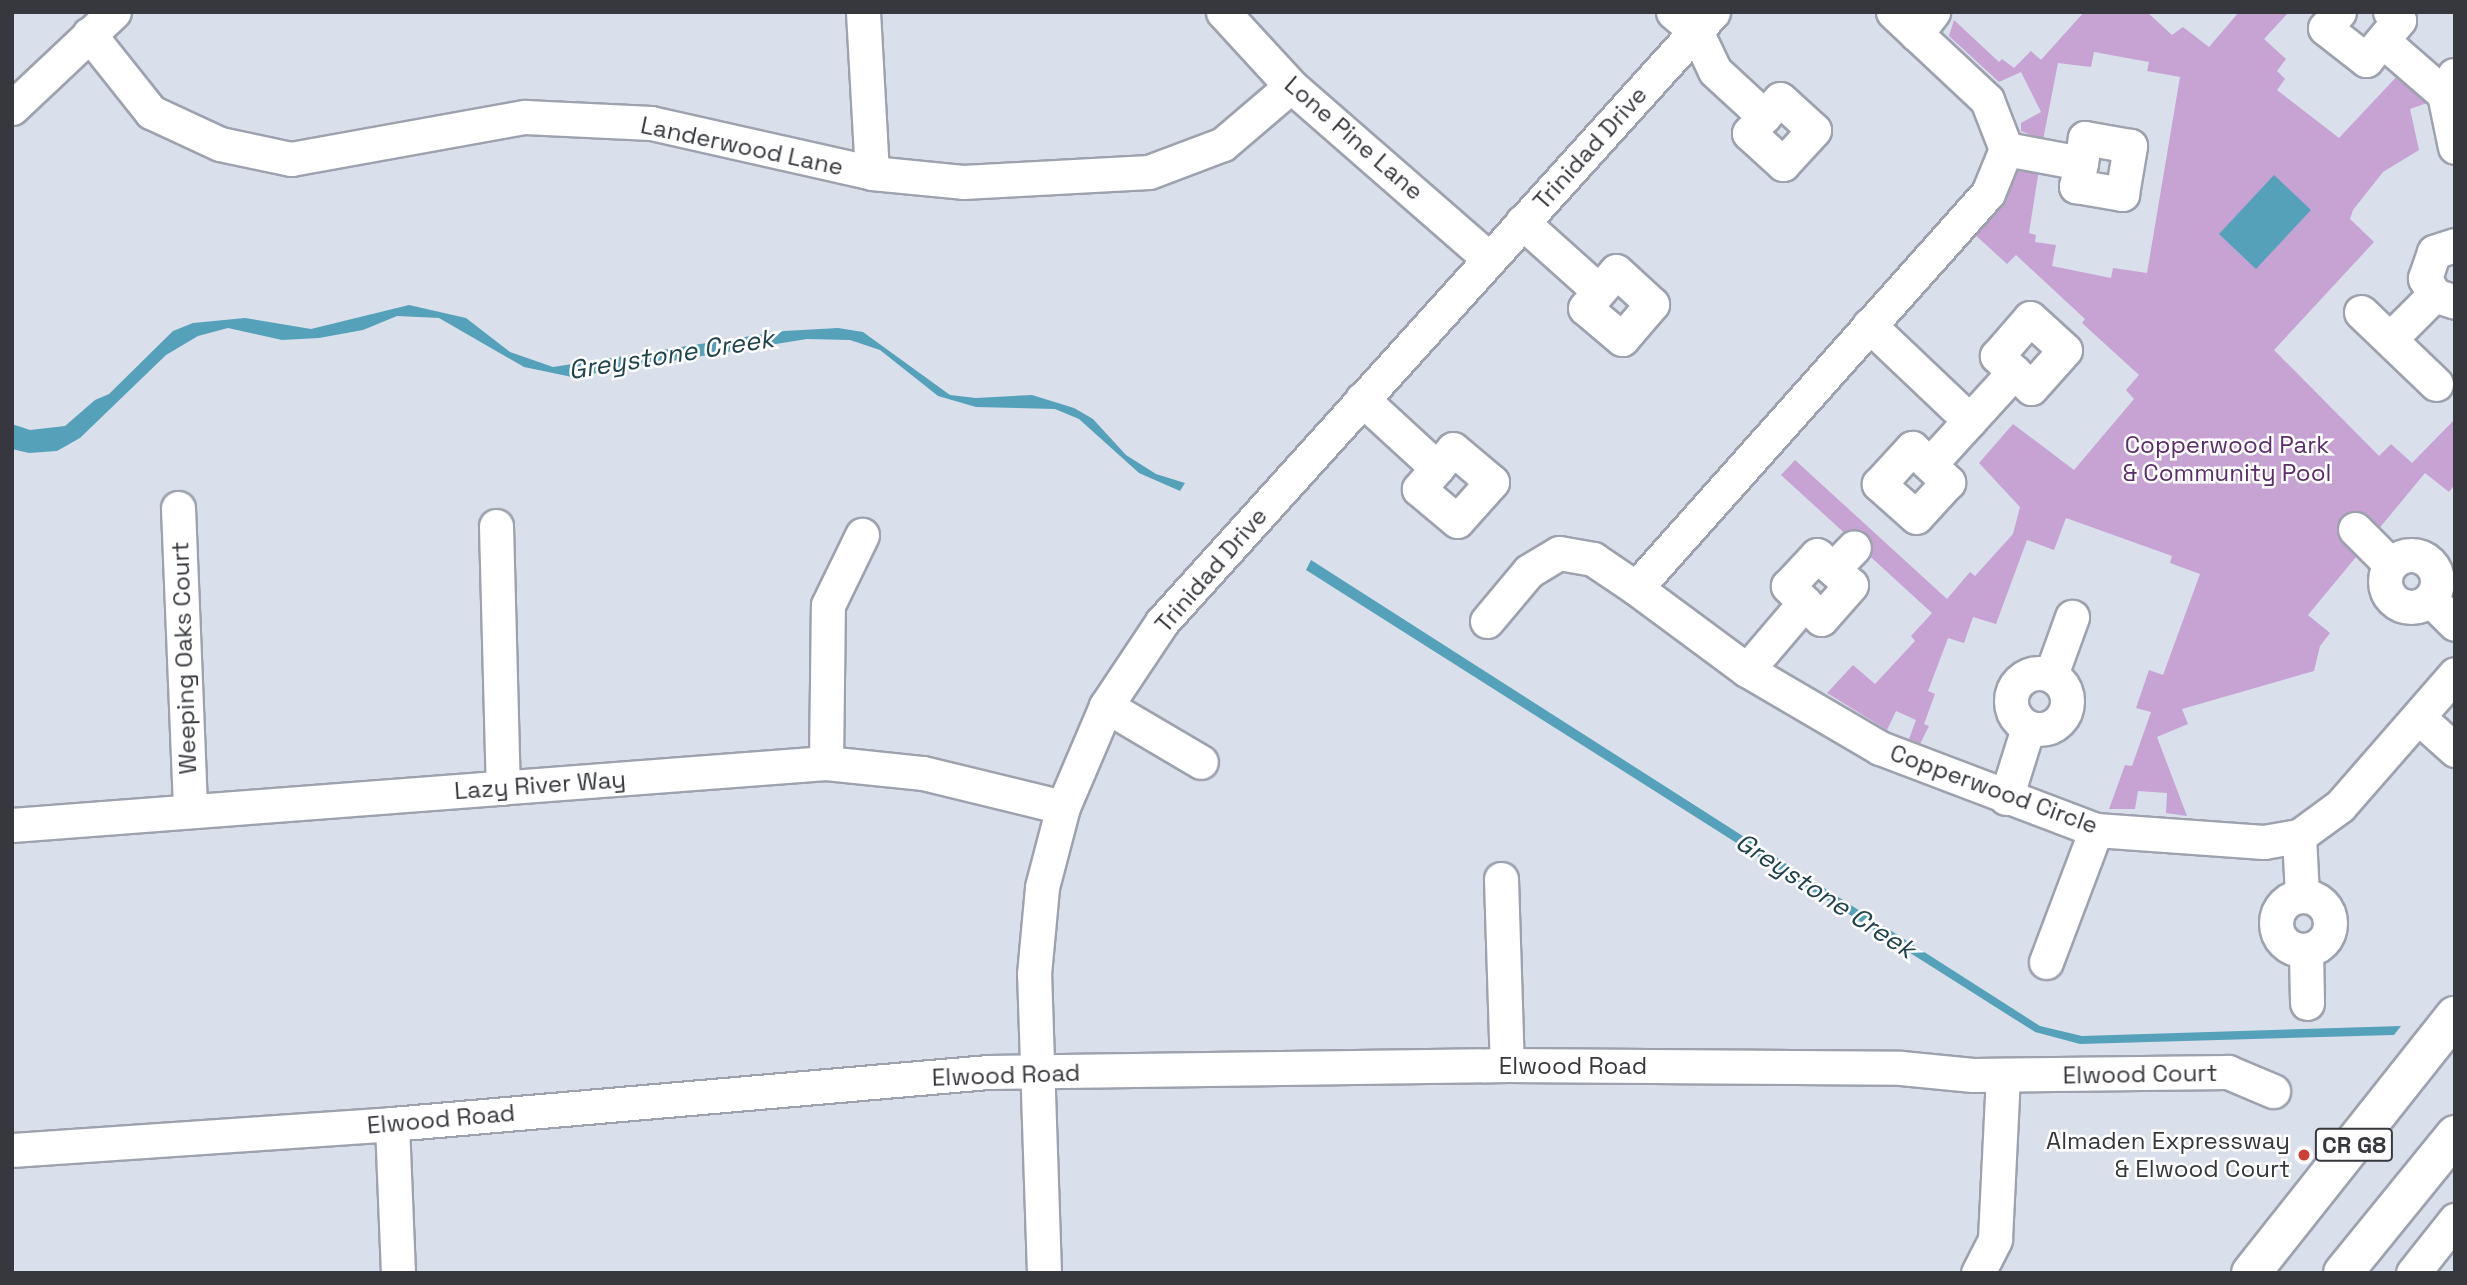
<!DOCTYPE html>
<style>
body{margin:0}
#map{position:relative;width:2467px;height:1285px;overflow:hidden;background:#dadfec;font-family:"Space Grotesk",sans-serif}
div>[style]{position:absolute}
.green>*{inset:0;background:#c6a3d3}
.water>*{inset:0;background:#56a1ba}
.roads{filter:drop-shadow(2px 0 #9da2ae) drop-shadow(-2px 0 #9da2ae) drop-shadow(0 2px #9da2ae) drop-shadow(0 -2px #9da2ae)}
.minor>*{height:33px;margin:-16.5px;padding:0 16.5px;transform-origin:16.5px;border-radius:16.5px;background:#fff}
.minor>.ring{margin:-16.5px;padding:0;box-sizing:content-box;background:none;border:33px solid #fff;border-radius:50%}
.major>*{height:38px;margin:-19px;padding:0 19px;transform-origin:19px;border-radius:19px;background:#fff}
.dots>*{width:19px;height:19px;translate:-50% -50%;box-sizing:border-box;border:4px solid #fff;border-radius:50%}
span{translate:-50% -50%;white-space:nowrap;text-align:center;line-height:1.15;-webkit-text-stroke:5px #fff;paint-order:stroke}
.shield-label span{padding:2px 5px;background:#fff;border:2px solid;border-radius:5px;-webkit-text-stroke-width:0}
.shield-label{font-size:23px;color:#36383d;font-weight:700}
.street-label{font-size:24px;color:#36383d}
.park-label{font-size:24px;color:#5b2c6a}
.poi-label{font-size:24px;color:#36383d}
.right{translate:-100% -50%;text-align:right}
.water-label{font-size:26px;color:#1f424d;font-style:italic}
.frame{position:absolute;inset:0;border:14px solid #36383d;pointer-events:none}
</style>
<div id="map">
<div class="green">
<i style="clip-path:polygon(2084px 12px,2147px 12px,2172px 35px,2183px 27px,2209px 47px,2239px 12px,2289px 12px,2264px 39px,2286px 59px,2277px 71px,2285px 79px,2277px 90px,2339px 138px,2401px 72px,2430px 102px,2410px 109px,2419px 150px,2383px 172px,2353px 210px,2350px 219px,2374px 242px,2274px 350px,2379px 456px,2391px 444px,2412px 463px,2455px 419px,2455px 484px,2449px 492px,2425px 473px,2377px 531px,2362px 518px,2342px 541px,2356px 557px,2308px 615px,2330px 633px,2320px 646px,2314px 671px,2182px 709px,2188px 724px,2157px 737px,2187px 816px,2166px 813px,2167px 793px,2138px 791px,2135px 809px,2109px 809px,2125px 765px,2132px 766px,2151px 712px,2136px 708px,2149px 670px,2163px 675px,2200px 574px,2170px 563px,2172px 556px,2066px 518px,2054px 550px,2027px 540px,1996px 624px,1973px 617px,1964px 643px,1948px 638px,1928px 691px,1935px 694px,1924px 724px,1929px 726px,1919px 746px,1909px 739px,1916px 720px,1896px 711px,1887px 730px,1827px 693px,1853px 665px,1875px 684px,1915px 641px,1911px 636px,1932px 613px,1781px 475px,1795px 460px,1947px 599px,1970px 572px,1975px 576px,2013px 534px,2020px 507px,1979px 463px,2013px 424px,2074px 470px,2134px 399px,2126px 390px,2139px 375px,2082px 323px,2085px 319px,2016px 255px,2007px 264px,1972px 232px,2022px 166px,2039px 169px,2029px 233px,2036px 235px,2035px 242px,2056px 245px,2052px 266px,2111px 278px,2113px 268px,2147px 273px,2180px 77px,2147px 71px,2149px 62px,2094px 52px,2091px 67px,2058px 63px,2043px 140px,2021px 131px,2021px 123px,2041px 112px,2021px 72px,1999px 82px,1949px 36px,1954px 20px,1999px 62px,2002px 59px,2014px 68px,2031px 51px,2041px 60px)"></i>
</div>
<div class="water">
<i style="clip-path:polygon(2274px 175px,2311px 210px,2256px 269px,2219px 234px)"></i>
<i style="clip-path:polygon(409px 305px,466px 318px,510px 352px,553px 367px,784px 331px,838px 328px,863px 332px,950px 395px,976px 398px,1032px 395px,1074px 408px,1093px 419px,1126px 455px,1156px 474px,1185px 483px,1180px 491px,1139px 473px,1079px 419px,1055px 409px,976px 407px,938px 396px,880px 350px,850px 340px,807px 339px,572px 377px,524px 367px,439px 318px,397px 316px,363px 330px,319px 338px,282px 340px,228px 328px,198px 336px,166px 355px,80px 438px,57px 451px,29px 453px,12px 449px,12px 424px,30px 430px,65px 426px,95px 400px,109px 394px,173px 331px,193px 323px,245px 318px,311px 329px)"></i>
<i style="clip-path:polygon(1311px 560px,2040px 1026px,2082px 1036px,2401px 1026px,2394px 1035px,2080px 1044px,2035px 1032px,1306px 570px)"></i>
</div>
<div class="roads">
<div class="minor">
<i style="left:863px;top:12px;width:161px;rotate:86.8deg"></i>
<i style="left:1223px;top:12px;width:100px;rotate:47.4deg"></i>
<i style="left:1291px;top:86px;width:263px;rotate:41.1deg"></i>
<i style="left:1673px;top:12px;width:30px;rotate:40deg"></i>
<i style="left:1696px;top:31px;width:44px;rotate:64.6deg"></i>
<i style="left:1715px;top:71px;width:67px;rotate:42.6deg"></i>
<i style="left:1764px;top:116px;width:23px;rotate:-47deg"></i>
<i style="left:1780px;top:99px;width:46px;rotate:42.4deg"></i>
<i style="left:1814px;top:130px;width:46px;rotate:132.4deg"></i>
<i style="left:1783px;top:164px;width:46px;rotate:-137.6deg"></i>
<i style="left:1749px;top:133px;width:23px;rotate:-49deg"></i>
<i style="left:1893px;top:12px;width:129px;rotate:43.1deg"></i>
<i style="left:1987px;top:100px;width:53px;rotate:68.8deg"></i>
<i style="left:2006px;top:149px;width:48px;rotate:112.2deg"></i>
<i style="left:1988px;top:193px;width:529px;rotate:131.71deg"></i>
<i style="left:1636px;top:588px;width:138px;rotate:36.5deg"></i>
<i style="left:1747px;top:670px;width:154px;rotate:30.4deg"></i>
<i style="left:1880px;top:748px;width:231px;rotate:20.8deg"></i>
<i style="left:2096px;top:830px;width:168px;rotate:4.1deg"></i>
<i style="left:2264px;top:842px;width:36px;rotate:-10deg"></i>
<i style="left:2299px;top:836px;width:51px;rotate:-36.2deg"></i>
<i style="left:2340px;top:806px;width:175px;rotate:-48.9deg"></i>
<i style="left:2339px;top:12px;width:21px;rotate:131deg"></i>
<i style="left:2325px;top:28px;width:52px;rotate:38deg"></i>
<i style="left:2366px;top:60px;width:52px;rotate:-50.5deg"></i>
<i style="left:2399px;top:20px;width:12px;rotate:-138deg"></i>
<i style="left:89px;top:34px;width:100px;rotate:51.5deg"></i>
<i style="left:151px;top:112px;width:76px;rotate:24.9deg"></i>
<i style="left:220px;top:144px;width:73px;rotate:11.9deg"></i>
<i style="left:291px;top:159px;width:238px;rotate:-10.2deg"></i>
<i style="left:525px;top:117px;width:126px;rotate:2.7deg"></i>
<i style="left:651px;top:123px;width:227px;rotate:12.7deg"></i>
<i style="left:872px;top:173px;width:91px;rotate:5.6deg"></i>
<i style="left:963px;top:182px;width:186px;rotate:-3.1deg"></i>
<i style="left:1149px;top:172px;width:79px;rotate:-20.7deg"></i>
<i style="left:1223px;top:144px;width:89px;rotate:-40.5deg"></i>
<i style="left:1916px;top:34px;width:28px;rotate:-52deg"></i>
<i style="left:2383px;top:41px;width:81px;rotate:41deg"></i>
<i style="left:2454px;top:75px;width:21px;rotate:118deg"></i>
<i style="left:2444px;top:94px;width:54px;rotate:78.3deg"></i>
<i style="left:12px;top:108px;width:140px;rotate:-43.3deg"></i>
<i style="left:2006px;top:149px;width:76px;rotate:10.6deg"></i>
<i style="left:2081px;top:163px;width:24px;rotate:102deg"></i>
<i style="left:2076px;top:186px;width:47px;rotate:9.9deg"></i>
<i style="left:2122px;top:194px;width:49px;rotate:-80.5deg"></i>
<i style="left:2130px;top:146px;width:46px;rotate:-169.9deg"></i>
<i style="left:2085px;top:138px;width:25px;rotate:99deg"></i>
<i style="left:1522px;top:222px;width:103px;rotate:41.9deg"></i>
<i style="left:2455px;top:245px;width:22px;rotate:162deg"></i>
<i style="left:2434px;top:252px;width:28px;rotate:109deg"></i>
<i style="left:2425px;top:278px;width:19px;rotate:62deg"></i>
<i style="left:2434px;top:295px;width:22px;rotate:18deg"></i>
<i style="left:1616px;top:271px;width:49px;rotate:42.5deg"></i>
<i style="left:1652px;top:304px;width:46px;rotate:130.6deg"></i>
<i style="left:1622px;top:339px;width:48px;rotate:-140deg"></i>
<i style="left:1585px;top:308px;width:48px;rotate:-50deg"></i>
<i style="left:2361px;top:312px;width:104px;rotate:43.8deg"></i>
<i style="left:2030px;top:318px;width:47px;rotate:42.4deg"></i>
<i style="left:2065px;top:350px;width:51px;rotate:131.8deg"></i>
<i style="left:2031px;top:388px;width:47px;rotate:-136.7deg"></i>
<i style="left:1997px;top:356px;width:50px;rotate:-49deg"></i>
<i style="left:1869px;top:325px;width:139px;rotate:43.5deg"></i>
<i style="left:2390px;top:339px;width:62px;rotate:-45deg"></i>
<i style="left:1362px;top:399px;width:102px;rotate:42.6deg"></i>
<i style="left:1912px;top:448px;width:50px;rotate:43.4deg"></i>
<i style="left:1948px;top:482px;width:47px;rotate:132.4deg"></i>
<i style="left:1916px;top:517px;width:50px;rotate:-138.3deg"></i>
<i style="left:1879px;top:484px;width:49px;rotate:-47.5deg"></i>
<i style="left:1453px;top:449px;width:51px;rotate:40.2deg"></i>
<i style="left:1492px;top:482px;width:52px;rotate:131.9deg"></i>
<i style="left:1457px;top:521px;width:50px;rotate:-139.9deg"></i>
<i style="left:1419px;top:489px;width:52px;rotate:-49.6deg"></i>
<i style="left:1930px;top:464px;width:125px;rotate:-47.6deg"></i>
<i style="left:178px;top:508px;width:300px;rotate:87.7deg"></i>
<i style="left:496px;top:526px;width:262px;rotate:88.5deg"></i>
<i style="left:2355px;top:529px;width:49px;rotate:45deg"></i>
<i class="ring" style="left:2385px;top:555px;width:19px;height:19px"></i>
<i style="left:1817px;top:555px;width:45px;rotate:41.4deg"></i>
<i style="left:1851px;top:585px;width:45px;rotate:131.4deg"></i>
<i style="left:1821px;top:619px;width:47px;rotate:-135deg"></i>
<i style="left:1788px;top:586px;width:42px;rotate:-46.9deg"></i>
<i style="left:1833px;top:569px;width:30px;rotate:-46deg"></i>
<i style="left:2430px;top:599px;width:35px;rotate:45deg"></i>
<i style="left:1487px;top:621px;width:65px;rotate:-50deg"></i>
<i style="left:1529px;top:571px;width:35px;rotate:-31deg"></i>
<i style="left:1559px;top:553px;width:35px;rotate:10deg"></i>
<i style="left:1593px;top:559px;width:52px;rotate:34deg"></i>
<i style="left:1747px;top:670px;width:89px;rotate:-49.5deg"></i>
<i class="ring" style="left:2011px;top:673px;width:23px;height:23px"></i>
<i style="left:2051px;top:675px;width:62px;rotate:-70.1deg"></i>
<i style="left:1106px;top:706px;width:110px;rotate:30.5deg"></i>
<i style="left:2418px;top:717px;width:50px;rotate:41.7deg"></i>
<i style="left:826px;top:763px;width:158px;rotate:-89.3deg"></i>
<i style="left:828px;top:605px;width:78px;rotate:-64.1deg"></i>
<i style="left:2006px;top:798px;width:73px;rotate:-72.6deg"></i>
<i style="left:12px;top:825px;width:816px;rotate:-4.36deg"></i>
<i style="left:826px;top:763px;width:98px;rotate:5.9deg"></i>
<i style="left:923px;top:773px;width:144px;rotate:13.7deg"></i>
<i style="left:2299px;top:836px;width:60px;rotate:87.1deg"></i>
<i style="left:1501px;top:879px;width:186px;rotate:88.2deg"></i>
<i class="ring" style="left:2276px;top:896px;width:21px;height:21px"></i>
<i style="left:2306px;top:950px;width:53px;rotate:88.9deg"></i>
<i style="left:2046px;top:962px;width:141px;rotate:-69.3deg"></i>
<i style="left:392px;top:1124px;width:149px;rotate:87.7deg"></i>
<i style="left:12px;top:1150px;width:381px;rotate:-3.9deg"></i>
<i style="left:392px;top:1124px;width:598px;rotate:-4.99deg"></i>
<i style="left:988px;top:1072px;width:519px;rotate:-0.77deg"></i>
<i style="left:1507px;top:1065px;width:394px;rotate:0.4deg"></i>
<i style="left:1901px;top:1068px;width:72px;rotate:5.6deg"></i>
<i style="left:1973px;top:1075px;width:255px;rotate:-0.7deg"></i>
<i style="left:2228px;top:1072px;width:49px;rotate:22.9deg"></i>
<i style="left:1044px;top:1273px;width:299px;rotate:-91.9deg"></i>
<i style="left:1034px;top:974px;width:87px;rotate:-84.7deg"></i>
<i style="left:1042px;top:887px;width:83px;rotate:-75.3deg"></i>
<i style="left:1063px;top:807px;width:110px;rotate:-66.9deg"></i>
<i style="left:1106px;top:706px;width:101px;rotate:-56.3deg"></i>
<i style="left:1162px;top:622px;width:822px;rotate:-47.91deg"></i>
<i style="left:1978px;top:1273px;width:38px;rotate:-63deg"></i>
<i style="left:1995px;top:1239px;width:163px;rotate:-87.2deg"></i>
<i style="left:2413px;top:1273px;width:68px;rotate:-51.6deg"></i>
</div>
<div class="major">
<i style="left:2251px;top:1273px;width:328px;rotate:-51.6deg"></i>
<i style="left:2343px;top:1273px;width:178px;rotate:-50.9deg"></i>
</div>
</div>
<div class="dots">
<i style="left:2304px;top:1155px;background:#cd3f36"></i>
</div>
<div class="shield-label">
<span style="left:2354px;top:1145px">CR G8</span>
</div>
<div class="street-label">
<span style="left:1354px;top:138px;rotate:41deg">Lone Pine Lane</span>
<span style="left:742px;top:146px;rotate:12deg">Landerwood Lane</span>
<span style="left:1590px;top:148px;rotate:-48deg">Trinidad Drive</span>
<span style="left:1211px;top:570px;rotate:-49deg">Trinidad Drive</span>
<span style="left:184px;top:658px;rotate:-92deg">Weeping Oaks Court</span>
<span style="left:540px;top:785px;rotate:-4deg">Lazy River Way</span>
<span style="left:1994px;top:789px;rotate:20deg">Copperwood Circle</span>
<span style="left:1573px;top:1066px">Elwood Road</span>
<span style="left:2140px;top:1074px;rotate:-1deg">Elwood Court</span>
<span style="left:1006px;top:1075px;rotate:-2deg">Elwood Road</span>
<span style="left:441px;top:1119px;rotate:-5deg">Elwood Road</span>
</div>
<div class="park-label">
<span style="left:2227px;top:459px">Copperwood Park<br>&amp; Community Pool</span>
</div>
<div class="poi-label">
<span class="right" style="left:2290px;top:1155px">Almaden Expressway<br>&amp; Elwood Court</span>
</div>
<div class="water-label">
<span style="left:671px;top:355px;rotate:-9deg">Greystone Creek</span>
<span style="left:1825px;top:896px;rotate:33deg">Greystone Creek</span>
</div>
<div class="frame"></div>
</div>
